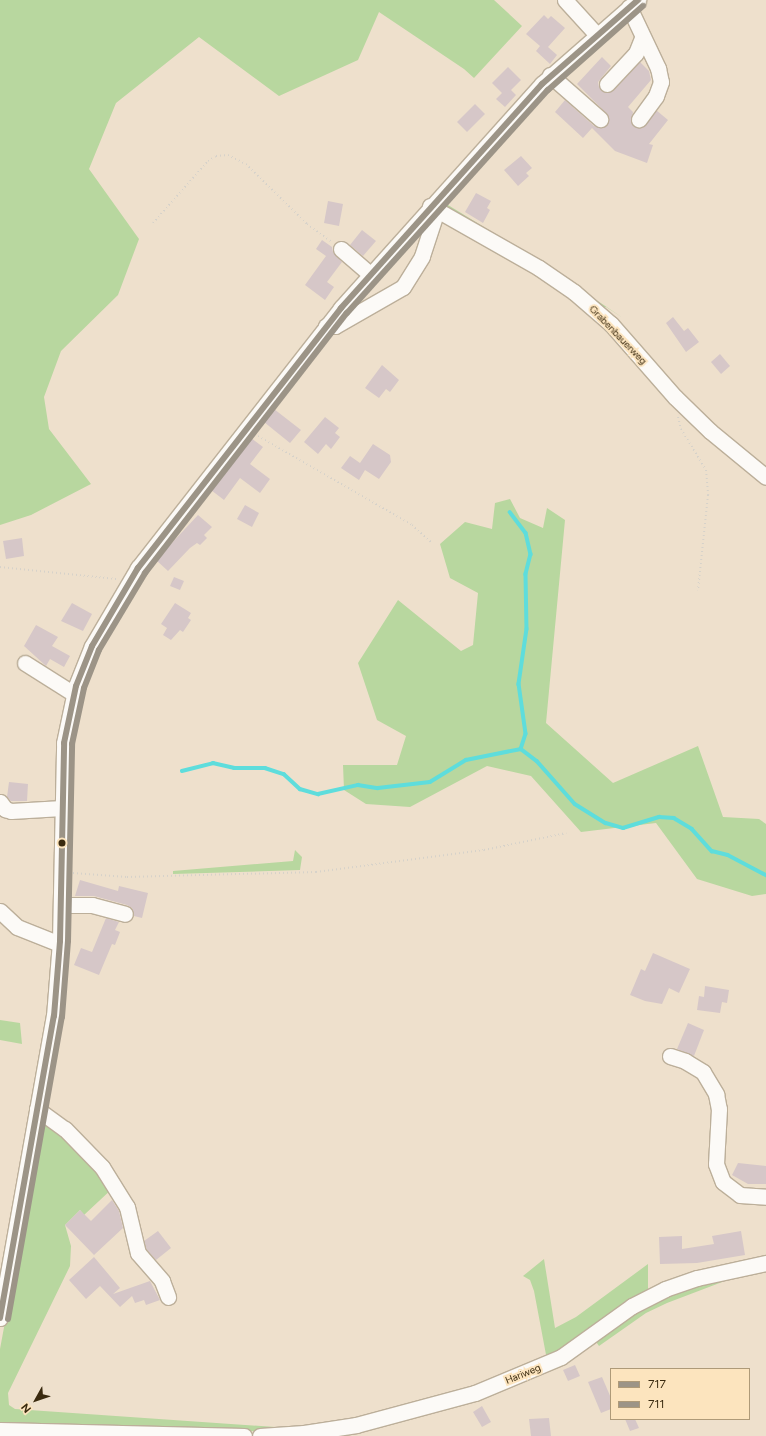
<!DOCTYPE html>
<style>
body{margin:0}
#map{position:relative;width:766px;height:1436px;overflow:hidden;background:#eee0cc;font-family:Figtree,sans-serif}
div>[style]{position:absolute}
.green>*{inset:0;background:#b8d79f}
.stream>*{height:3.5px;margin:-1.75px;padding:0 1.75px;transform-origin:1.75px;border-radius:1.75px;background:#5edddc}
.building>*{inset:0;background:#d6c7c8}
.path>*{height:2px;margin-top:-1px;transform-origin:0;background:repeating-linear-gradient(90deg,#d6d2ca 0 1px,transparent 0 4px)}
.roads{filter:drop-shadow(1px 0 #bcaf9a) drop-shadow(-1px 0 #bcaf9a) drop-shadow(0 1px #bcaf9a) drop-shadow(0 -1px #bcaf9a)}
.minor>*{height:15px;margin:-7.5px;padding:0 7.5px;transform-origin:7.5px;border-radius:7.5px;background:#fcfaf7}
.bus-1>*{height:6px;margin:-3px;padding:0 3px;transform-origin:3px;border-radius:3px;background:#9c9487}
.bus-2>*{height:6px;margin:-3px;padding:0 3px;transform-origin:3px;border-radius:3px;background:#9c9487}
.dots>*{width:11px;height:11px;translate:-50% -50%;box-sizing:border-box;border:2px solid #fce4be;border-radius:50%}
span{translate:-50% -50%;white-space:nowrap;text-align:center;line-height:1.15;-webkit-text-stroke:4px #fce4be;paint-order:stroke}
.street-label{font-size:10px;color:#3a2a0f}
.legend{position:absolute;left:610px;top:1368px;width:140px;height:52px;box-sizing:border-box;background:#fce4be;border:1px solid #ae9a78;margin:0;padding:5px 7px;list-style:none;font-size:12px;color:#3a2a0f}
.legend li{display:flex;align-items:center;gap:8px;height:20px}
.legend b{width:20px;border:1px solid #ae9a78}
.north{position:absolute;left:16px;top:1380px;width:40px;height:40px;-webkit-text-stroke:3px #fce4be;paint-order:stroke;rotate:230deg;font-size:11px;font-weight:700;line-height:16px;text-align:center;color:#3a2a0f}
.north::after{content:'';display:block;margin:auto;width:14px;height:18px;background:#3a2a0f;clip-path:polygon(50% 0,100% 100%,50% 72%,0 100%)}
</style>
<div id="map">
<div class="green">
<i style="clip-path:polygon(0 0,494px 0,522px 26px,474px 78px,464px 69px,379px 12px,358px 60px,279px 96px,199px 37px,116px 103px,89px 169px,139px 239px,118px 295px,61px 351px,44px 397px,49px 429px,91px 484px,31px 515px,0 525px)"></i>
<i style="clip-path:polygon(450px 195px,448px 205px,531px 256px,623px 318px,606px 307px,603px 308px,444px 206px,443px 202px)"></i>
<i style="clip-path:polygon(510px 499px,520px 518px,543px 528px,547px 508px,565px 520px,546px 723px,613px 783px,698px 746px,723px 817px,759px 819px,766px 824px,766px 894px,752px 896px,697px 879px,656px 823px,581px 832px,531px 776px,487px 766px,410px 807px,366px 804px,344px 790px,343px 765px,397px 765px,406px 736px,377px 720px,358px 663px,398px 600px,461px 651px,473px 645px,478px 593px,450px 578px,440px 544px,465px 522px,492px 529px,495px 503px)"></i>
<i style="clip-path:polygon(295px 850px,302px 857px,300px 870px,173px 874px,173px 871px,293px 861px)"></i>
<i style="clip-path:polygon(0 1020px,20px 1023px,22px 1044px,0 1040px)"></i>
<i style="clip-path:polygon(47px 1121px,114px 1187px,84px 1215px,80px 1210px,65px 1225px,71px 1246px,70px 1266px,8px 1393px,9px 1405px,15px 1409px,304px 1429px,234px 1432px,0 1423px,0 1349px,42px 1123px)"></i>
<i style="clip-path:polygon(544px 1259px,555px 1328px,576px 1317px,648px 1264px,648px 1293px,547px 1360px,534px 1291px,530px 1280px,523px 1276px)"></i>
<i style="clip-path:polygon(759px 1268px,667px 1303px,646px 1313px,599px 1346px,594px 1339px,666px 1292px)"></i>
</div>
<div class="stream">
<i style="left:510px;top:512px;width:26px;rotate:53deg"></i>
<i style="left:526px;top:533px;width:22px;rotate:77deg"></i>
<i style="left:531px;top:554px;width:21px;rotate:104deg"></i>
<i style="left:526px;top:574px;width:55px;rotate:89deg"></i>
<i style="left:527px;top:629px;width:56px;rotate:98.3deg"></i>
<i style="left:519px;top:684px;width:50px;rotate:82deg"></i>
<i style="left:526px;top:734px;width:16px;rotate:108deg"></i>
<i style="left:182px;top:771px;width:32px;rotate:-14deg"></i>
<i style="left:213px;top:763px;width:22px;rotate:13deg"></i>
<i style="left:234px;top:768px;width:31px"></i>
<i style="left:265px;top:768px;width:20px;rotate:18deg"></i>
<i style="left:284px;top:774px;width:22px;rotate:43deg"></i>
<i style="left:300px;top:789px;width:19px;rotate:16deg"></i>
<i style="left:318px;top:794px;width:41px;rotate:-12.7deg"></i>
<i style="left:358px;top:785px;width:20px;rotate:9deg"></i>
<i style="left:378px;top:788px;width:52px;rotate:-6.6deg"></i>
<i style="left:430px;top:782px;width:42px;rotate:-31.4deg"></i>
<i style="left:466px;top:760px;width:56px;rotate:-11.3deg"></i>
<i style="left:521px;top:749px;width:20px;rotate:37deg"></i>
<i style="left:537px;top:761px;width:57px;rotate:48.5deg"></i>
<i style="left:575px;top:804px;width:36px;rotate:32deg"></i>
<i style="left:606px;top:823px;width:18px;rotate:16deg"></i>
<i style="left:623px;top:828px;width:38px;rotate:-17deg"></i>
<i style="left:659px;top:817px;width:15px;rotate:4deg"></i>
<i style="left:674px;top:818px;width:21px;rotate:31deg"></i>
<i style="left:692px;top:829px;width:30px;rotate:48deg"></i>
<i style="left:712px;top:851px;width:16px;rotate:14deg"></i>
<i style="left:728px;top:855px;width:43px;rotate:27.8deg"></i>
</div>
<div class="building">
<i style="clip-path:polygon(544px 15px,548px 19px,551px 16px,565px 28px,548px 47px,557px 55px,550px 64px,536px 51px,540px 46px,526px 34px)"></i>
<i style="clip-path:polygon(602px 57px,611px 66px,598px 82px,599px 87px,605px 93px,614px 90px,640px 62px,649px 71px,651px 80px,628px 107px,633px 112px,631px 122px,634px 126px,643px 127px,656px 110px,668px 120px,649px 144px,653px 145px,647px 163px,615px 151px,592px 128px,583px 138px,555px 112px,565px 100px,594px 126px,602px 128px,607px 125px,609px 120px,606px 113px,577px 84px)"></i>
<i style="clip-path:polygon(508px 67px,521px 80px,511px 90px,516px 95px,505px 107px,496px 99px,502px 93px,492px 83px)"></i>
<i style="clip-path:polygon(475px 104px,485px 114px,467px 132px,457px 122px)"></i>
<i style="clip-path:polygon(521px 156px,532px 168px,526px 173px,529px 176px,518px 186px,504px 170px)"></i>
<i style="clip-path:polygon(476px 193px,491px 201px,487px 208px,490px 210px,483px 223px,465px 212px)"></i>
<i style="clip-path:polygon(328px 201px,343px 204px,339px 226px,324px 223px)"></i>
<i style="clip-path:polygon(362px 230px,376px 241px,363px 256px,350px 245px)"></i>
<i style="clip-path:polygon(322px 240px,332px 247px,333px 252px,342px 262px,327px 282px,334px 287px,325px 300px,305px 285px,326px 256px,316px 249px)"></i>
<i style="clip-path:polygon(673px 317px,684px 331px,688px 328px,699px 342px,686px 352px,666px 323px)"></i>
<i style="clip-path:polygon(720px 354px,730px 366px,721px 374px,711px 362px)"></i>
<i style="clip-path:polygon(382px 365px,399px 380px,390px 392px,386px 389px,379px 398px,365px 388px)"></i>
<i style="clip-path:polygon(274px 409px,301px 430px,290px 443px,264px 422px)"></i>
<i style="clip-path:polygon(325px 417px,339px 428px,335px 433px,340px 437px,331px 449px,326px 444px,318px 454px,304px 442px)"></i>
<i style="clip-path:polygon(251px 438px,263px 447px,250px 464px,270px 479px,260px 493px,240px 478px,224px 500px,211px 490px)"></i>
<i style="clip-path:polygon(373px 444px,390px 455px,391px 462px,379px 479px,365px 470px,359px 480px,341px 468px,350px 456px,360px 463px)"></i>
<i style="clip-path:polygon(245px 505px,259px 513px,252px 527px,237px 519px)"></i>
<i style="clip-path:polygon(198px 515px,212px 527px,204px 535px,207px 538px,200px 545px,197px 543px,190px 548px,168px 571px,156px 560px)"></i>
<i style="clip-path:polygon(22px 538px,24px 556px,6px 559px,3px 541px)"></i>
<i style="clip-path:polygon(174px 577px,184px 581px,180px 590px,170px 586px)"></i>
<i style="clip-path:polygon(72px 603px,92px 614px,83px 631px,61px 621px)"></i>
<i style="clip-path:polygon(175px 603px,191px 613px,188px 618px,191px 620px,183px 632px,180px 630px,171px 640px,163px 635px,167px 628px,161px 624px)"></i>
<i style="clip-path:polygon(36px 625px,58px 637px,52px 646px,70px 656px,64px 667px,50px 659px,46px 666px,24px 646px)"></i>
<i style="clip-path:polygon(9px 782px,28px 784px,27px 801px,11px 801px,7px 797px)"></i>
<i style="clip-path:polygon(80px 880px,118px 891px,119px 886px,148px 893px,142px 918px,134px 916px,132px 908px,127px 905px,94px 896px,75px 896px)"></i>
<i style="clip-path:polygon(106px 918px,119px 922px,115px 930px,120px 932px,115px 945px,112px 944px,99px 975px,74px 965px,81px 948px,92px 952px)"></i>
<i style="clip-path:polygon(653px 953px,690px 969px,679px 993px,669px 988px,662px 1004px,645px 1001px,630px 995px,641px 969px,645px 971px)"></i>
<i style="clip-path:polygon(705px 986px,729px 990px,727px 1003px,722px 1002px,720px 1013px,697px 1010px,699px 996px,704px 997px)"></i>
<i style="clip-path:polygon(688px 1023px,704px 1030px,694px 1056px,677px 1049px)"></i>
<i style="clip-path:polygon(738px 1163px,766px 1166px,766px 1184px,748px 1184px,732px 1175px)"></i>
<i style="clip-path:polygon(112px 1200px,119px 1211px,123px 1228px,94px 1255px,65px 1225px,80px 1210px,91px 1221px)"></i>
<i style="clip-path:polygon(158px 1231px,171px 1248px,156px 1260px,146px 1249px,144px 1241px)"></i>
<i style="clip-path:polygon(741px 1231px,745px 1255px,697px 1263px,660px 1264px,659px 1237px,682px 1236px,682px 1249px,714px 1244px,712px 1236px)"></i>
<i style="clip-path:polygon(94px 1257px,120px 1288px,113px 1294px,150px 1281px,160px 1300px,146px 1305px,144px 1300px,135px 1303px,132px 1296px,120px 1307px,100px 1286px,86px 1299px,69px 1280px)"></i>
<i style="clip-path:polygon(575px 1365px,580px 1376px,568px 1381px,563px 1370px)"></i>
<i style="clip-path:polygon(602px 1377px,611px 1398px,611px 1409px,601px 1413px,588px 1382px)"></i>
<i style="clip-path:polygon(482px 1406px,491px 1422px,482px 1427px,473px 1412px)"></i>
<i style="clip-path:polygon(549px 1418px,551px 1436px,531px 1436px,529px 1419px)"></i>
<i style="clip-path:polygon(625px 1419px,635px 1419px,639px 1428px,630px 1431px)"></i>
</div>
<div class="path">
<i style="left:153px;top:223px;width:83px;rotate:-48.4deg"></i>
<i style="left:208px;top:161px;width:9px;rotate:-32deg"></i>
<i style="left:216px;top:156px;width:12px;rotate:-5deg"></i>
<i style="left:228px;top:155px;width:20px;rotate:27deg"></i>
<i style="left:246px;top:164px;width:86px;rotate:44.5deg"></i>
<i style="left:307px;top:224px;width:31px;rotate:36deg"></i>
<i style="left:678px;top:417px;width:12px;rotate:76deg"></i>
<i style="left:681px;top:429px;width:48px;rotate:58.6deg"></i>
<i style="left:706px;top:470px;width:25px;rotate:85deg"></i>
<i style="left:708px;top:495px;width:96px;rotate:96deg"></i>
<i style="left:258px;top:436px;width:178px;rotate:30deg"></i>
<i style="left:412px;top:525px;width:27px;rotate:42deg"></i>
<i style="left:0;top:567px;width:117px;rotate:5.9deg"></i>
<i style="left:73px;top:873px;width:54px;rotate:4.2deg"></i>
<i style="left:127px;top:877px;width:189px;rotate:-1.5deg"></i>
<i style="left:316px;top:872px;width:169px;rotate:-7.5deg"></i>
<i style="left:484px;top:850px;width:84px;rotate:-11.7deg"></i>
</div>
<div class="roads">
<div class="minor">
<i style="left:565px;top:0;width:46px;rotate:47.6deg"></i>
<i style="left:629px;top:7px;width:68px;rotate:64.6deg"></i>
<i style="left:658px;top:68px;width:14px;rotate:78deg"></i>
<i style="left:661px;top:82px;width:15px;rotate:110deg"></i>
<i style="left:656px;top:96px;width:29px;rotate:126deg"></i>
<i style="left:550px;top:75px;width:67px;rotate:41.3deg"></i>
<i style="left:607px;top:84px;width:42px;rotate:-46.9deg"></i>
<i style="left:636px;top:53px;width:16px;rotate:-68deg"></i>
<i style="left:430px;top:206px;width:125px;rotate:29.6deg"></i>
<i style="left:539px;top:268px;width:42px;rotate:34.4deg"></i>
<i style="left:574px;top:292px;width:49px;rotate:40.9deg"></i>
<i style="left:611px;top:324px;width:97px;rotate:48.8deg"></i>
<i style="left:675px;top:397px;width:49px;rotate:44.2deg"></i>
<i style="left:710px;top:431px;width:72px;rotate:39.4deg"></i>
<i style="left:341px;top:249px;width:38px;rotate:41deg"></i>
<i style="left:326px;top:326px;width:9px"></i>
<i style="left:335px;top:326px;width:78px;rotate:-29.8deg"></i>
<i style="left:403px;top:287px;width:36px;rotate:-58deg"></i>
<i style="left:422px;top:256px;width:48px;rotate:-71.9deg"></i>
<i style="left:25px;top:663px;width:58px;rotate:32.3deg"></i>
<i style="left:0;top:802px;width:9px;rotate:54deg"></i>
<i style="left:5px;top:809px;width:6px;rotate:18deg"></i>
<i style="left:11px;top:811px;width:51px;rotate:-3.4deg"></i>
<i style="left:61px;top:905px;width:31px"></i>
<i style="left:92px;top:905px;width:34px;rotate:15deg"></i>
<i style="left:0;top:911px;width:23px;rotate:43deg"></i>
<i style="left:17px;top:927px;width:46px;rotate:21.6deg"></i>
<i style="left:670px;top:1056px;width:16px;rotate:18deg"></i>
<i style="left:685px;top:1061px;width:21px;rotate:31deg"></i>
<i style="left:703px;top:1072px;width:26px;rotate:59deg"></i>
<i style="left:716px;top:1094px;width:15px;rotate:79deg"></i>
<i style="left:719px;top:1109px;width:55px;rotate:93.1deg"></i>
<i style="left:716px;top:1164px;width:19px;rotate:69deg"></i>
<i style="left:723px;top:1182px;width:21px;rotate:37deg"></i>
<i style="left:740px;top:1195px;width:26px;rotate:4deg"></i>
<i style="left:37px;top:1109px;width:34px;rotate:36deg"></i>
<i style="left:65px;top:1129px;width:53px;rotate:45.8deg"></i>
<i style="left:102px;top:1167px;width:47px;rotate:58deg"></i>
<i style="left:127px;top:1207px;width:47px;rotate:76.6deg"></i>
<i style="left:138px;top:1253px;width:37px;rotate:49deg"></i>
<i style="left:162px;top:1281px;width:17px;rotate:69deg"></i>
<i style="left:0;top:1318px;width:307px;rotate:-79.9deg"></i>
<i style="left:54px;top:1016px;width:75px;rotate:-85.4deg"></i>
<i style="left:60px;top:941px;width:198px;rotate:-88.8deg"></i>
<i style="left:64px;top:743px;width:58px;rotate:-78.1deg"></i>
<i style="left:76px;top:686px;width:43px;rotate:-68.2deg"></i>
<i style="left:92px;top:646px;width:91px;rotate:-59.5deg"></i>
<i style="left:138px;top:568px;width:330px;rotate:-52deg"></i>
<i style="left:341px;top:308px;width:301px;rotate:-48.1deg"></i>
<i style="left:542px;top:84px;width:128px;rotate:-41.2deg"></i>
<i style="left:0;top:1430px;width:244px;rotate:1.4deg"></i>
<i style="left:260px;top:1436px;width:44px;rotate:-3.9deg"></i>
<i style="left:304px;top:1433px;width:53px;rotate:-8.7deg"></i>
<i style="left:356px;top:1425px;width:123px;rotate:-15.1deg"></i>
<i style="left:475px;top:1393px;width:93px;rotate:-22.7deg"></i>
<i style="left:561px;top:1357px;width:87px;rotate:-35.7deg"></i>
<i style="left:632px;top:1306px;width:37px;rotate:-27deg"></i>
<i style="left:665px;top:1289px;width:34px;rotate:-19deg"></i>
<i style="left:697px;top:1278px;width:71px;rotate:-12.3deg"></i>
</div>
</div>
<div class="bus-1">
<i style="left:0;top:1318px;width:307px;rotate:-79.9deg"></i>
<i style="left:54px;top:1016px;width:75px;rotate:-85.4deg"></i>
<i style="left:60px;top:941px;width:198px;rotate:-88.8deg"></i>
<i style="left:64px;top:743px;width:58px;rotate:-78.1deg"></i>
<i style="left:76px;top:686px;width:43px;rotate:-68.2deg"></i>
<i style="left:92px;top:646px;width:91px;rotate:-59.5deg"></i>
<i style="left:138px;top:568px;width:330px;rotate:-52deg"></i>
<i style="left:341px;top:308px;width:301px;rotate:-48.1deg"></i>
<i style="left:542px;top:84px;width:128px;rotate:-41.2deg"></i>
</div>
<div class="bus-2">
<i style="left:8px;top:1319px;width:307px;rotate:-79.9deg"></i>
<i style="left:62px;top:1017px;width:76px;rotate:-85.5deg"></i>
<i style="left:68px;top:941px;width:197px;rotate:-88.8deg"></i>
<i style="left:72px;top:744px;width:57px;rotate:-77.9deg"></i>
<i style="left:84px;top:688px;width:41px;rotate:-68.5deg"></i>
<i style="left:99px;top:650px;width:90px;rotate:-59.1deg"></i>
<i style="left:145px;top:573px;width:329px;rotate:-52.2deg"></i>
<i style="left:347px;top:313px;width:300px;rotate:-48deg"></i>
<i style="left:548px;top:90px;width:127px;rotate:-41.5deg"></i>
</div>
<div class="dots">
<i style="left:62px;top:843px;background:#3a2a0f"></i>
</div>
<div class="street-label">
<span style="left:618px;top:335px;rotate:46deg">Grabenbauerweg</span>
<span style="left:523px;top:1374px;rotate:-22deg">Hariweg</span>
</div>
<ul class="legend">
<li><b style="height:5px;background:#9c9487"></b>717</li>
<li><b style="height:5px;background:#9c9487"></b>711</li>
</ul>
<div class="north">N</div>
</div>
